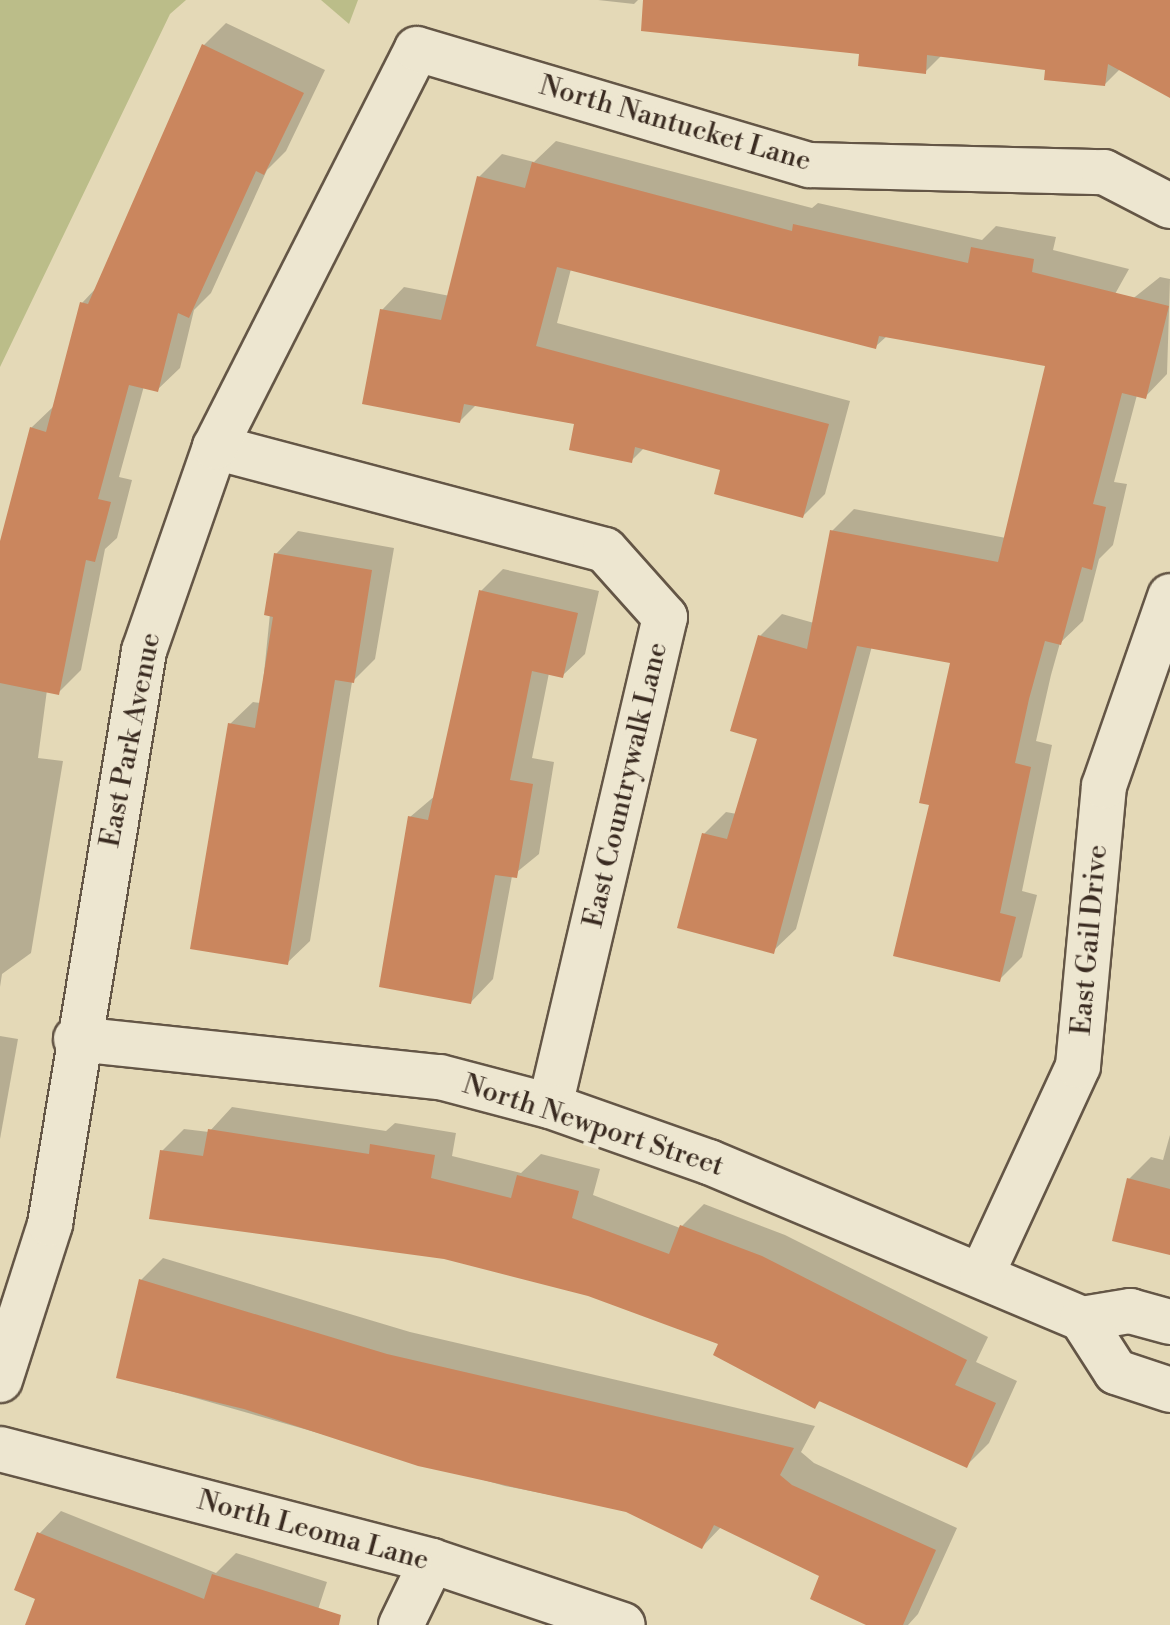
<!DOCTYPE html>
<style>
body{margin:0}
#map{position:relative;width:1170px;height:1625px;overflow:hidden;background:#e4d9b7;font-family:"Libre Bodoni",serif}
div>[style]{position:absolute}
.green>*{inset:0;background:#bbbd89}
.shadow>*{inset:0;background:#0003}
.building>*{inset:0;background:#ca865e}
.roads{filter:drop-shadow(2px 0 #645646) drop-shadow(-2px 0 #645646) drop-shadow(0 2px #645646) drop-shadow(0 -2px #645646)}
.minor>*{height:44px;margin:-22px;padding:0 22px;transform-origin:22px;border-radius:22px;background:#ede6d0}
span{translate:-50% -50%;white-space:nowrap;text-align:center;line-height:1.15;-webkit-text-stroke:8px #ede6d0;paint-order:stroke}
.street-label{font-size:28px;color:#3a2b21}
</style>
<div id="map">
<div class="green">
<i style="clip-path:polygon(0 0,186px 0,170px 14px,0 367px)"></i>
<i style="clip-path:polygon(321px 0,358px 0,349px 24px)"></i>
</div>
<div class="shadow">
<i style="clip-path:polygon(598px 0,638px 0,634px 4px)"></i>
<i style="clip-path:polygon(723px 0,1170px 0,1170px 96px,1120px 69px,1105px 84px,1047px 68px,942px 55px,925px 72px)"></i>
<i style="clip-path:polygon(226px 23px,325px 70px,286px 151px,267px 170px,211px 293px,194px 310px,180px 368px,157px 390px,144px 386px,119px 477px,132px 480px,117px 538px,105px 549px,81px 670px,59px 692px,47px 690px,38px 758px,63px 761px,31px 953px,2px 974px,0 987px,0 547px,31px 428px,54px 406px,82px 303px,98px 286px,204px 45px)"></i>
<i style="clip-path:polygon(556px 141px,812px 208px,818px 203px,982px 240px,996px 226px,1056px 237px,1053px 250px,1129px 269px,1096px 328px,1160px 277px,1170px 279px,1167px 374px,1145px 397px,1137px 395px,1114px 482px,1127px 484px,1113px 545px,1099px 559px,1083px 621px,1060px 643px,1051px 675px,1036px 741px,1052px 745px,1022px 891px,1037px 895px,1022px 957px,1000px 979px,932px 804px,952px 661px,872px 646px,796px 929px,773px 951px,704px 834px,726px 812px,737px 814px,760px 738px,760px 636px,782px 614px,814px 623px,832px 531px,854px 509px,1006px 538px,1053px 366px,887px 336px,875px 347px,571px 269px,557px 323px,850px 401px,825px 494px,803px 516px,723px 469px,644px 448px,631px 461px,577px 423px,476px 405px,460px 421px,382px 310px,404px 287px,450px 296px,479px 177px,502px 154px,534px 162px)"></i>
<i style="clip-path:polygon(298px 531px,394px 548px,375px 659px,352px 682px,310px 941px,287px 963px,230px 724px,253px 702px,261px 703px,276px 554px)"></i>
<i style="clip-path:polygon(503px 569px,599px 591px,585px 654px,562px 676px,549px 673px,532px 758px,554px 762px,539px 854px,512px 876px,493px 979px,471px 1002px,410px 817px,436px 795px,481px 591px)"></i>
<i style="clip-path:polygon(0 1036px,18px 1039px,0 1139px)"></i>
<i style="clip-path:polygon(232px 1107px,386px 1131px,395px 1123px,456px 1133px,452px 1156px,521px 1173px,541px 1154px,600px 1169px,593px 1195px,680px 1228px,704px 1204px,785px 1235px,988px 1337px,976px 1362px,1017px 1381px,989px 1443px,967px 1465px,821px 1400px,814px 1407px,721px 1343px,588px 1294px,444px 1257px,152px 1218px,162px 1151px,184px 1129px,209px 1132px)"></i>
<i style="clip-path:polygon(1170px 1135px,1170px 1253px,1129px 1179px,1151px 1157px,1163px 1160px)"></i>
<i style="clip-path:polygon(163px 1258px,410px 1332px,815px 1426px,801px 1452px,814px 1463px,957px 1528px,918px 1614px,908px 1625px,870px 1625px,822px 1575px,722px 1526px,702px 1547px,627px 1510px,505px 1486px,118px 1376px,141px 1280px)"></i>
<i style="clip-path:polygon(61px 1511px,216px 1573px,236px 1553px,327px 1582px,313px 1625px,27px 1625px,38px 1598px,39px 1534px)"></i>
</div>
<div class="building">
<i style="clip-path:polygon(643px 0,1170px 0,1170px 98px,1108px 64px,1105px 86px,1044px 80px,1045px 70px,927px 55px,926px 74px,858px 66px,859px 54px,641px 31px)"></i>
<i style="clip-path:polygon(202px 44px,304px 93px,264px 175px,256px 171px,189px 318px,178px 313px,158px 392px,129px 385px,98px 499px,111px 502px,95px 562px,86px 560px,59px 695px,0 683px,0 541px,30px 427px,46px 432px,80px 302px,88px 304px)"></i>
<i style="clip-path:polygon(532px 162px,792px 231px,793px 224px,968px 263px,971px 247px,1034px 259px,1032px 272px,1169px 306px,1146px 399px,1122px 393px,1093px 504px,1106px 507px,1092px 570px,1082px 567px,1061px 645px,1045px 641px,1029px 699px,1015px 763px,1031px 767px,1000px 913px,1016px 917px,1000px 982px,893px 956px,929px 805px,919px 803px,950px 663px,857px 646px,774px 954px,677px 928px,702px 833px,727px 839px,757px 739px,730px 731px,758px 635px,807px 649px,830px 530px,998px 562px,1045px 366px,879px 336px,876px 349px,557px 267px,536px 346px,829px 424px,803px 518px,714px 494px,720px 470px,635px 447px,632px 463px,569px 450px,574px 424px,464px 404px,460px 423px,362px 404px,380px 309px,441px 320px,477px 176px,525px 188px)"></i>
<i style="clip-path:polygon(274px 553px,372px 570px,354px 683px,335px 680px,288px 965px,190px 949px,228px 723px,255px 728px,273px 617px,264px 615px)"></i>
<i style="clip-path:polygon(479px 590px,578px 613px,563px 678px,532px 671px,510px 780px,533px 784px,517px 878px,495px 875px,471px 1004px,379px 987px,408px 816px,428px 820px)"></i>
<i style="clip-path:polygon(208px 1129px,369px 1154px,370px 1144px,435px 1155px,431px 1178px,511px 1198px,517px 1175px,579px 1191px,572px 1218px,669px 1254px,680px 1225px,762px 1256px,967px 1360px,955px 1385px,996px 1403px,967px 1468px,819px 1401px,815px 1409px,713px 1355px,718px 1344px,588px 1296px,444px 1259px,149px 1219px,160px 1150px,203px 1156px)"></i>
<i style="clip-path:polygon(1127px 1178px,1170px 1189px,1170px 1255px,1112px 1241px)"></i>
<i style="clip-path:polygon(139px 1279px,387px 1354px,794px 1448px,780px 1475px,792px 1485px,936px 1550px,903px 1625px,866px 1625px,810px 1599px,819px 1576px,714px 1525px,702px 1549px,626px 1512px,418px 1466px,244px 1409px,116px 1378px)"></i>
<i style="clip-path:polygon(37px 1532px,204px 1599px,212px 1574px,341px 1615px,339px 1625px,25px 1625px,35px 1599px,14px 1590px)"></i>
</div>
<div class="roads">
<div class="minor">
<i style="left:215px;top:447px;width:403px;rotate:14.8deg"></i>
<i style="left:605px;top:550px;width:90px;rotate:48.2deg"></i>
<i style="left:665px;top:617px;width:502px;rotate:103.23deg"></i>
<i style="left:76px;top:1039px;width:366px;rotate:6deg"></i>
<i style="left:440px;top:1077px;width:114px;rotate:14.8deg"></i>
<i style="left:550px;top:1106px;width:169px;rotate:19.4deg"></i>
<i style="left:709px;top:1162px;width:405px;rotate:22.8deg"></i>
<i style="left:1082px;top:1319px;width:49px;rotate:-9.5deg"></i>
<i style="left:1130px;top:1311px;width:41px;rotate:15.4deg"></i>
<i style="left:982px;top:1274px;width:229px;rotate:-65.2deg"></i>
<i style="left:1078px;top:1066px;width:281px;rotate:-84.7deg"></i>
<i style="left:1104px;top:786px;width:201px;rotate:-70.8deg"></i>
<i style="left:1082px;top:1319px;width:63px;rotate:57.3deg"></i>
<i style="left:1116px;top:1372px;width:57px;rotate:18.4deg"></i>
<i style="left:0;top:1380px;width:164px;rotate:-72.2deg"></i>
<i style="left:50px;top:1224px;width:581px;rotate:-80.68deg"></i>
<i style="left:144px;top:651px;width:216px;rotate:-70.8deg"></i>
<i style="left:215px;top:447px;width:446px;rotate:-63.1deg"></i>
<i style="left:417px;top:49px;width:409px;rotate:16.5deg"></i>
<i style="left:809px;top:165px;width:295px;rotate:1.4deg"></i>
<i style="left:1104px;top:172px;width:74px;rotate:27.3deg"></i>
<i style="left:0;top:1449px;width:446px;rotate:14.5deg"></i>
<i style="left:432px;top:1561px;width:201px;rotate:18.5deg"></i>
<i style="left:401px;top:1625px;width:71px;rotate:-64.2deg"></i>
</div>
</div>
<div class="street-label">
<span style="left:675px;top:124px;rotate:16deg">North Nantucket Lane</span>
<span style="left:131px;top:740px;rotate:-79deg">East Park Avenue</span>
<span style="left:626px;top:785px;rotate:-77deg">East Countrywalk Lane</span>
<span style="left:1090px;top:940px;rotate:-85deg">East Gail Drive</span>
<span style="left:593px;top:1126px;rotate:18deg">North Newport Street</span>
<span style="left:313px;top:1531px;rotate:15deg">North Leoma Lane</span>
</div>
</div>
